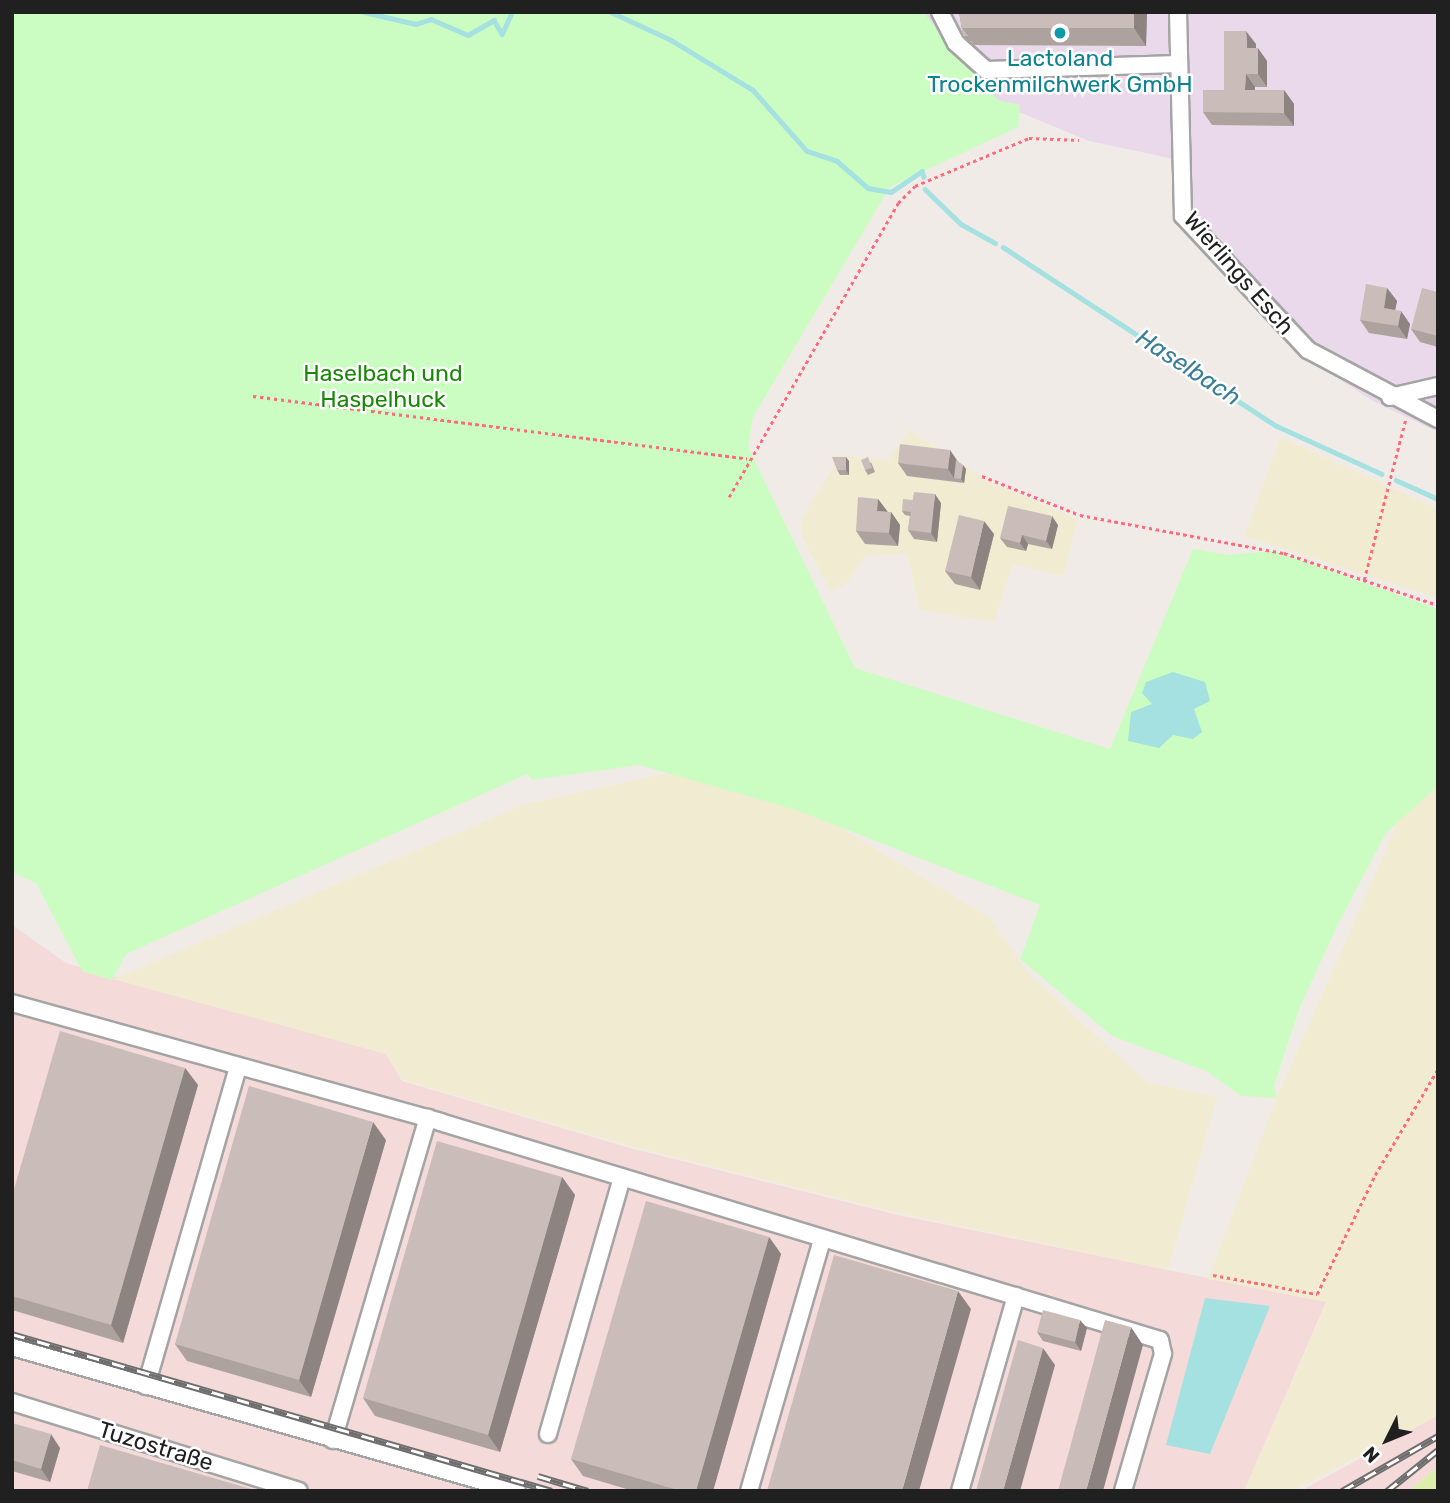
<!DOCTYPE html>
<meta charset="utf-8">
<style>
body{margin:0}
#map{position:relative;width:1450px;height:1503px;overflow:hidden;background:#f1ebe7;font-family:Rubik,sans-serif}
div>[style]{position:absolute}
.industrial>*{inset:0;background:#ead8eb}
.military>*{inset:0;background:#f4dad9}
.farmland>*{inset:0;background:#f1ecd1}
.grass>*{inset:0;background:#dbeeaa}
.park>*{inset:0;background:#cbfdc2}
.water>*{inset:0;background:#a5e1e1}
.stream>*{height:4.5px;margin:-2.25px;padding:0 2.25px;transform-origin:2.25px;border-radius:2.25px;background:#a5e1e1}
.path>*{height:2.5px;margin-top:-1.25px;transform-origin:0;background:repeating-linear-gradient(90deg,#ff6a7e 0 3.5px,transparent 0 7px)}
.roads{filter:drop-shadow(2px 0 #a4a4a4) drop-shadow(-2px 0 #a4a4a4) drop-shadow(0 2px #a4a4a4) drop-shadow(0 -2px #a4a4a4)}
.minor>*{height:16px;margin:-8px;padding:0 8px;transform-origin:8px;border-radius:8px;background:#fff}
.rail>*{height:7px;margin-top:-3.5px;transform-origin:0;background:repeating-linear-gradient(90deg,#fff 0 13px,#6e6e6e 0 26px);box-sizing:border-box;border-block:2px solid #6e6e6e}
.wall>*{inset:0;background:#aea29f}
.shaded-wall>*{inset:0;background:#8d8482}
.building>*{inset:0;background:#cabcb9}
.dots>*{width:19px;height:19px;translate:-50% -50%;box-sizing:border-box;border:4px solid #fff;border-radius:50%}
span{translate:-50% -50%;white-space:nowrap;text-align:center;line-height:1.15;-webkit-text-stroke:5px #fff;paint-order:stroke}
.culture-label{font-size:23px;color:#0d838f}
.street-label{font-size:23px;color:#202020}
.park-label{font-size:23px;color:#198805}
.water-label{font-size:24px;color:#3b7e96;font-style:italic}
.frame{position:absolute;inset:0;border:14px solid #202020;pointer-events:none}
.north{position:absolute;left:1352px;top:1405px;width:70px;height:70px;-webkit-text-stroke:5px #fff;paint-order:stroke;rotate:227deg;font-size:19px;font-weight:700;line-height:28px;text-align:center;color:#202020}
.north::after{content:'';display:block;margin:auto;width:24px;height:32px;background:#202020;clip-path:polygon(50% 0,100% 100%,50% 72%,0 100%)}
</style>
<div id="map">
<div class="industrial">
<i style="clip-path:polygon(921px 12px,1438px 12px,1438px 432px,1373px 401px,1304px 356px,1178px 222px,1174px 159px,1089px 141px,997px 103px)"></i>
</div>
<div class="military">
<i style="clip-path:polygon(12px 925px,66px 963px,386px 1054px,402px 1081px,630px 1148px,898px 1215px,1326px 1302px,1244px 1491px,12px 1491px)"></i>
<i style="clip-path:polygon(1438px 1415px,1438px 1466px,1409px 1491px,1301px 1491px)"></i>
</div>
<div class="farmland">
<i style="clip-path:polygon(909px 430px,987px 481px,1078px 519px,1063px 576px,1013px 564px,994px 622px,920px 610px,907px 554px,865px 556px,845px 585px,831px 591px,801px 535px,801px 519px,833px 468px,833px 455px,888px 460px)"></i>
<i style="clip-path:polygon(1281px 437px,1438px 509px,1438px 598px,1244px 536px)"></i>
<i style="clip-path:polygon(728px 760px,990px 918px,1027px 972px,1147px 1082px,1217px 1097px,1168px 1270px,898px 1213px,630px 1146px,402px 1080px,386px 1054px,113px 979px,526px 804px)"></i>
<i style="clip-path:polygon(1438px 786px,1438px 1415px,1293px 1491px,1244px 1491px,1327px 1302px,1208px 1279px,1276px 1099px,1398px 822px)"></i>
</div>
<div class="grass">
<i style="clip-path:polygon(1438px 1466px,1438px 1491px,1409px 1491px,1422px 1480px)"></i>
</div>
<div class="park">
<i style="clip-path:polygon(12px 12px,923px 12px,998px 100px,1020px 105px,1018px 127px,890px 187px,753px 417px,748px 447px,855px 668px,1110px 749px,1193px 549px,1228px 555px,1275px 551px,1438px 609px,1438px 786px,1386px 833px,1338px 924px,1300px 1007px,1274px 1086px,1277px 1098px,1241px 1096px,1206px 1071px,1112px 1036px,1020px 959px,1040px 905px,796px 810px,639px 765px,532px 780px,527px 774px,126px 954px,112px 980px,82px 971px,36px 883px,12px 872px)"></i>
</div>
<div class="water">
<i style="clip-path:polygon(1173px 672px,1205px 682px,1210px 701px,1194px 709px,1202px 732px,1193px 739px,1173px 735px,1159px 748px,1128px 741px,1131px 712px,1152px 704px,1142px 693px,1146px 682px)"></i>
<i style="clip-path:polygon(1205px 1298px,1270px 1306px,1210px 1454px,1166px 1445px)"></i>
</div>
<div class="stream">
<i style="left:364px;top:12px;width:53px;rotate:13deg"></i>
<i style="left:416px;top:24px;width:16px;rotate:-18deg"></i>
<i style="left:431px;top:19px;width:40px;rotate:23.4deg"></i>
<i style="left:468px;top:35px;width:30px;rotate:-30deg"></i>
<i style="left:494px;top:20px;width:16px;rotate:60deg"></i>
<i style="left:502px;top:34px;width:24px;rotate:-66deg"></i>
<i style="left:611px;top:12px;width:66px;rotate:25deg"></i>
<i style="left:671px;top:40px;width:96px;rotate:31.4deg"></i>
<i style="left:753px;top:90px;width:81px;rotate:48.5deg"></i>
<i style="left:807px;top:151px;width:32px;rotate:18deg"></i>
<i style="left:837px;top:161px;width:41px;rotate:41.1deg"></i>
<i style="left:868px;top:188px;width:23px;rotate:10deg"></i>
<i style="left:891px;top:192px;width:37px;rotate:-34deg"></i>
<i style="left:922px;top:171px;width:6px;rotate:72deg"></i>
<i style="left:925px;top:189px;width:50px;rotate:44.2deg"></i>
<i style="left:961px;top:224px;width:39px;rotate:29deg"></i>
<i style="left:1003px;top:247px;width:327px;rotate:33.2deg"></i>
<i style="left:1277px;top:426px;width:115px;rotate:24.6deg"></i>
<i style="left:1396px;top:480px;width:46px;rotate:24.3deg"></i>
</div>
<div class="path">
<i style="left:253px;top:396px;width:498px;rotate:7.2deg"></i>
<i style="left:982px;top:476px;width:105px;rotate:21.7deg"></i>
<i style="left:1080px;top:515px;width:208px;rotate:10.6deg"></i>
<i style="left:1284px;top:553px;width:163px;rotate:18.7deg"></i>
<i style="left:729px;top:497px;width:339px;rotate:-60.1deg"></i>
<i style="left:898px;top:203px;width:24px;rotate:-45deg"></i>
<i style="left:915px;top:186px;width:124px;rotate:-22.8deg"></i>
<i style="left:1029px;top:138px;width:50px;rotate:2.3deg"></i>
<i style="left:1364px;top:580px;width:167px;rotate:-75.5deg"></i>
<i style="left:1213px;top:1275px;width:106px;rotate:10.4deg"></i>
<i style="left:1317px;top:1294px;width:132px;rotate:-64deg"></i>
<i style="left:1375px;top:1175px;width:123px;rotate:-59.3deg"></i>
</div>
<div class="roads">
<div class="minor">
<i style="left:940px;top:12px;width:35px;rotate:63deg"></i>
<i style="left:956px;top:43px;width:40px;rotate:42deg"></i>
<i style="left:986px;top:70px;width:192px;rotate:-1.8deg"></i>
<i style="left:1178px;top:12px;width:204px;rotate:88.6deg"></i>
<i style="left:1183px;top:216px;width:183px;rotate:47deg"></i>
<i style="left:1308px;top:350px;width:147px;rotate:28deg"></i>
<i style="left:1390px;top:397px;width:49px;rotate:-12.9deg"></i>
<i style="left:12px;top:1003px;width:444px;rotate:15.5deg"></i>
<i style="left:440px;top:1122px;width:752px;rotate:16.85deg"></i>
<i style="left:1160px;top:1340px;width:14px;rotate:78deg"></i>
<i style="left:1163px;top:1354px;width:143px;rotate:106.3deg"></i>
<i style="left:12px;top:1347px;width:525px;rotate:15.92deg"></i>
<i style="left:146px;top:1386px;width:332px;rotate:-73.9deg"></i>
<i style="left:12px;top:1402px;width:300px;rotate:17.2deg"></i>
<i style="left:548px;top:1434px;width:267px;rotate:-73.9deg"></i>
<i style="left:333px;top:1440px;width:336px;rotate:-73.6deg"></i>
<i style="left:749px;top:1491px;width:262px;rotate:-73.8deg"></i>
<i style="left:960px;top:1491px;width:203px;rotate:-74deg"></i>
</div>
</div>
<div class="rail">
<i style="left:12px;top:1334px;width:562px;rotate:16.21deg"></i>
<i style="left:538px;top:1476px;width:52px;rotate:16.7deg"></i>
<i style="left:1342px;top:1491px;width:111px;rotate:-29.8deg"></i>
<i style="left:1387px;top:1491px;width:65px;rotate:-38.8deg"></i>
</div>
<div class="wall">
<i style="clip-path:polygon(959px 12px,1147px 12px,1146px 46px,974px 45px,971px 41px,966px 41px,963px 36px)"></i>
<i style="clip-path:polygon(1256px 44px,1256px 48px,1267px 61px,1267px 87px,1255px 87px,1255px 90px,1284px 90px,1294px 104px,1294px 126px,1212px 125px,1203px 112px,1224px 90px)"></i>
<i style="clip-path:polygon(1387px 288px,1397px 301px,1395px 310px,1410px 324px,1407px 339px,1369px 333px,1360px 320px)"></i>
<i style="clip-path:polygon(1438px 292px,1438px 347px,1420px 342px,1411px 329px)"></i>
<i style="clip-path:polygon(849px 461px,849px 475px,840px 475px,837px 470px)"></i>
<i style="clip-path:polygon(871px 462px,875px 472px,868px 475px,865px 470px)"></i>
<i style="clip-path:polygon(958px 462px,966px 469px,964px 483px,907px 476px,898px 463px)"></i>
<i style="clip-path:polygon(878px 499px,887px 512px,891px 512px,900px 525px,898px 546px,865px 544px,856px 531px)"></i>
<i style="clip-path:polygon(941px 503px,937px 542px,914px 539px,908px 530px,910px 516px,905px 515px,902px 511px)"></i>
<i style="clip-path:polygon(1058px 525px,1052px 549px,1028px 544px,1026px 551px,1007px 547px,1000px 538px)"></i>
<i style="clip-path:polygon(994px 534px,980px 590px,955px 584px,945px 571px)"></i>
<i style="clip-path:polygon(185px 1068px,198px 1085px,123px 1343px,12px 1310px,12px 1196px)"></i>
<i style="clip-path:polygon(386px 1140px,311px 1397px,187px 1361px,175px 1344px)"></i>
<i style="clip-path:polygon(562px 1177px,575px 1195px,500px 1452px,375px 1416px,363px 1398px)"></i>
<i style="clip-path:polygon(769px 1237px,781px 1254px,713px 1491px,633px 1491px,583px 1476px,571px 1459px)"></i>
<i style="clip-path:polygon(1087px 1328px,1081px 1351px,1043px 1341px,1037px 1332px)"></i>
<i style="clip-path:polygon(12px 1423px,60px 1448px,50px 1482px,12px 1471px)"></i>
</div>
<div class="shaded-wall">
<i style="clip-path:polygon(1134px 12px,1147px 12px,1146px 46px,1134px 28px)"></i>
<i style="clip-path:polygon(1246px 31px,1256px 44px,1256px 62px,1247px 48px)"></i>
<i style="clip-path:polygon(1258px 48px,1267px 61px,1267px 87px,1258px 74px)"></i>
<i style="clip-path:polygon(1246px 74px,1255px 87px,1254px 103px,1245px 90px)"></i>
<i style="clip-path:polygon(1284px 90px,1294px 104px,1294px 126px,1284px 113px)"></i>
<i style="clip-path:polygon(1387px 288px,1397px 301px,1393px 321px,1384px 308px)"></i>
<i style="clip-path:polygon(1401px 311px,1410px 324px,1407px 339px,1398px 326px)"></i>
<i style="clip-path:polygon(950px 450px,959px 463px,954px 478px,948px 469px)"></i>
<i style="clip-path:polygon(846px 457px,849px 461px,849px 475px,846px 470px)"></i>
<i style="clip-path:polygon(963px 465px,966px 469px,964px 483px,961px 479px)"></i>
<i style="clip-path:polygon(935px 494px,941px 503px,937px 542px,931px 533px)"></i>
<i style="clip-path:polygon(878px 499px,888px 512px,877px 511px)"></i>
<i style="clip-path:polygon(891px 512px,900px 525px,898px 546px,889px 533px)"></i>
<i style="clip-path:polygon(1052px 516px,1058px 525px,1052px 549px,1046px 541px)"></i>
<i style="clip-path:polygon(984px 521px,994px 534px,980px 590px,971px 577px)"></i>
<i style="clip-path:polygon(1022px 535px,1028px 544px,1026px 551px,1020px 543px)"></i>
<i style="clip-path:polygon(185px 1068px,198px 1085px,123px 1343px,111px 1325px)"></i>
<i style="clip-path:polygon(373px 1122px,386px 1140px,311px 1397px,299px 1380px)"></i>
<i style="clip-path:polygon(562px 1177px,575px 1195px,500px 1452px,488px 1435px)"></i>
<i style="clip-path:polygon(769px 1237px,781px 1254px,713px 1491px,696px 1491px)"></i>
<i style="clip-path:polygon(958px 1291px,971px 1309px,919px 1491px,902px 1491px)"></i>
<i style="clip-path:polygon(1080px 1320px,1087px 1328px,1081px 1351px,1075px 1342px)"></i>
<i style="clip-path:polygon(1131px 1327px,1143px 1345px,1103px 1491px,1086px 1491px)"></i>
<i style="clip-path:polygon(1043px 1348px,1055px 1365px,1020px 1491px,1003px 1491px)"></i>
<i style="clip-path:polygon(51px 1434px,60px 1448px,50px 1482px,41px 1469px)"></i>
</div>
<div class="building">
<i style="clip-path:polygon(959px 12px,962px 12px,962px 28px,968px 36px,963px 36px)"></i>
<i style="clip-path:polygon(962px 12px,1134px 12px,1134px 28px,962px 28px)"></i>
<i style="clip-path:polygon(1224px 31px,1246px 31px,1247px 48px,1258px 48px,1258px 74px,1246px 74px,1245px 90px,1284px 90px,1284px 113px,1203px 112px,1203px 90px,1224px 90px)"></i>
<i style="clip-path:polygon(1366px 284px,1387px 288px,1384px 308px,1401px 311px,1398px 326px,1360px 320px)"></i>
<i style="clip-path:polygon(1422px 288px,1438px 292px,1438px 336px,1411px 329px)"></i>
<i style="clip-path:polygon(900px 444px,950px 450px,948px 469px,898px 463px)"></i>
<i style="clip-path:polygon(832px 457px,846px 457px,846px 470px,837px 470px)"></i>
<i style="clip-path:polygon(868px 457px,872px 468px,865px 470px,861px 460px)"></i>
<i style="clip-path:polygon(956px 460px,963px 465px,961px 479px,954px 478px)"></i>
<i style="clip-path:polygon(914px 492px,935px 494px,931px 533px,908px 530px)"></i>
<i style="clip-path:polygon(858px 497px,878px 499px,877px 511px,891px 512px,889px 533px,856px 531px)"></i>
<i style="clip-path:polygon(903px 499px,913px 500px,911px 512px,902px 511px)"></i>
<i style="clip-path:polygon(1008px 506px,1052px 516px,1046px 541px,1022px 535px,1020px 543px,1000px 538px)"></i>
<i style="clip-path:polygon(959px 515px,984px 521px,971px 577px,945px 571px)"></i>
<i style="clip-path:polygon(60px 1031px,185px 1068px,111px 1325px,12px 1296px,12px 1196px)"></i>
<i style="clip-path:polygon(249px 1086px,373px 1122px,299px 1380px,175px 1344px)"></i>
<i style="clip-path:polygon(437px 1141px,562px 1177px,488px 1435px,363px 1398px)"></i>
<i style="clip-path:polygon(646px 1201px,769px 1237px,696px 1491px,681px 1491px,571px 1459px)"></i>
<i style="clip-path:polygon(834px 1255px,958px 1291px,902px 1491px,767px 1491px)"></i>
<i style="clip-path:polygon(1043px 1310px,1080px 1320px,1075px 1342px,1037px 1332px)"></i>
<i style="clip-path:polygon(1105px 1320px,1131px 1327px,1086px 1491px,1058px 1491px)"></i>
<i style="clip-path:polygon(1018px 1340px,1043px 1348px,1003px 1491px,976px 1491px)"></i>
<i style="clip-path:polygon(12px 1423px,51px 1434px,41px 1469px,12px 1460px)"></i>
<i style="clip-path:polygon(100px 1445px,258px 1491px,87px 1491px)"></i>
</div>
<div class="dots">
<i style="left:1060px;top:33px;background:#0f9aa8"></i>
</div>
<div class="culture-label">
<span style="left:1060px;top:71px">Lactoland<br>Trockenmilchwerk GmbH</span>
</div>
<div class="street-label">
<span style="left:1239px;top:273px;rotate:49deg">Wierlings Esch</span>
<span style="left:156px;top:1446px;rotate:17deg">Tuzostraße</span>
</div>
<div class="park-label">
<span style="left:383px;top:386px">Haselbach und<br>Haspelhuck</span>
</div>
<div class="water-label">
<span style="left:1188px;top:368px;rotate:33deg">Haselbach</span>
</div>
<div class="frame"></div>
<div class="north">N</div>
</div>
